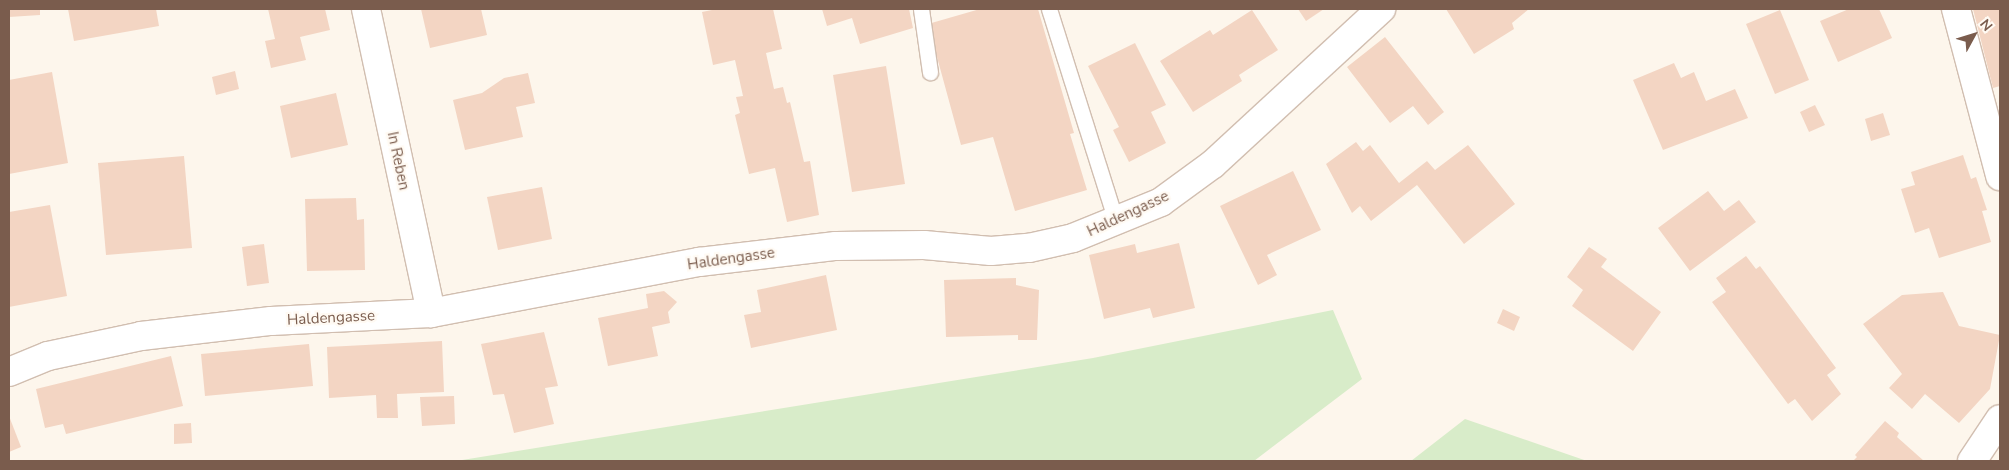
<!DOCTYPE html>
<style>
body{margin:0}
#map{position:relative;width:2009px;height:470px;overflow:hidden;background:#fdf6ec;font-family:"Nunito Sans",sans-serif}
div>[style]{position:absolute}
.green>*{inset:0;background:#d8ecc9}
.building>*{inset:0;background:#f3d5c3}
.roads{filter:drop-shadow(1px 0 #d1beb0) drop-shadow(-1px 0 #d1beb0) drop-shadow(0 1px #d1beb0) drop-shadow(0 -1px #d1beb0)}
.service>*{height:15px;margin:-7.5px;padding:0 7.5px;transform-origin:7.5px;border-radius:7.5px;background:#fff}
.minor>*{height:28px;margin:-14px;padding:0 14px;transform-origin:14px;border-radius:14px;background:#fff}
.tertiary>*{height:28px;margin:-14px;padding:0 14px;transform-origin:14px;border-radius:14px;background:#fff}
span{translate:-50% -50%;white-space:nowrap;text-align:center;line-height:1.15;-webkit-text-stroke:4.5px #fffaf3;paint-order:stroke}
.street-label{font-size:15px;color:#7a5c4d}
.frame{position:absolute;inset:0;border:10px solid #7a5c4d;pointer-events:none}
.north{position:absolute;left:1949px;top:10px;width:50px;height:50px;-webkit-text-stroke:4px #fffaf3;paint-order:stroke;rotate:51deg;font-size:14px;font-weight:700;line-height:20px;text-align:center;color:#7a5c4d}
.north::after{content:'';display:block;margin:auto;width:18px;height:22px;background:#7a5c4d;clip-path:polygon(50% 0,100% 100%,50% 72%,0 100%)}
</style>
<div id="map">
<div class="green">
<i style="clip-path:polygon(1333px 310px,1362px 379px,1254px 461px,456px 461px,1093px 358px)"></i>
<i style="clip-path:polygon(1465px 419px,1587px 461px,1411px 461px)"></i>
</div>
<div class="building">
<i style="clip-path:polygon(9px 9px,40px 9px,40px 15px,9px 17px)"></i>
<i style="clip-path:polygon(68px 9px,156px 9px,159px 26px,74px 41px)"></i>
<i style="clip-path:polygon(268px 9px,325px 9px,330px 30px,300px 37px,306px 60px,271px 68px,265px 41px,275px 39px)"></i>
<i style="clip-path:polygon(421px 9px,481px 9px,487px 35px,430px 48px)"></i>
<i style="clip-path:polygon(717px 9px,773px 9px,782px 49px,766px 53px,774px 89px,783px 87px,787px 103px,790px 102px,804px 162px,810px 161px,819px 215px,787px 222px,775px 168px,749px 174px,735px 115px,740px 113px,736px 97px,743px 96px,735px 60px,713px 65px,702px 12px)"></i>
<i style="clip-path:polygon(822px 9px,909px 9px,913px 28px,860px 44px,852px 18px,827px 26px)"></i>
<i style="clip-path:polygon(980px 9px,1038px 9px,1074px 133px,1070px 134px,1087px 190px,1015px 211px,993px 137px,961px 145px,928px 24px)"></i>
<i style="clip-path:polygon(1298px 9px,1324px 9px,1306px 21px)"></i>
<i style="clip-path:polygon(1446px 9px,1529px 9px,1512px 23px,1514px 29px,1474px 54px)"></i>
<i style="clip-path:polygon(1849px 9px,1879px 9px,1892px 38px,1838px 62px,1820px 21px)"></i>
<i style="clip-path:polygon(1973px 9px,2000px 9px,2000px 86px,1993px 88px)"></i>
<i style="clip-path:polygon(1252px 10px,1278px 50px,1239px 75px,1242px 81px,1193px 112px,1160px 61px,1210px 30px,1213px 35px)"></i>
<i style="clip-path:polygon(1780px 10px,1809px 80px,1775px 94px,1746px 24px)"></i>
<i style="clip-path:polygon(1385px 37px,1444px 112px,1428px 125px,1413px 106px,1390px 123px,1347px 67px)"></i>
<i style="clip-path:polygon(1135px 43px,1166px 105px,1151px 112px,1166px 143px,1129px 162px,1113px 130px,1119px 127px,1088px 66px)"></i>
<i style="clip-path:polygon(1674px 63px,1681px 78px,1694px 72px,1706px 101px,1735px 89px,1748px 118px,1663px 150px,1633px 80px)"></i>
<i style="clip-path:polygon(886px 66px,905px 184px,852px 192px,833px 75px)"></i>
<i style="clip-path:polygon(235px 71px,239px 89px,216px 95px,212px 77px)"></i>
<i style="clip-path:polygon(52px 72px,68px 163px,9px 174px,9px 80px)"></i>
<i style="clip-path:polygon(528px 73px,535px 103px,516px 107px,523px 137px,465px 150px,453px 100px,482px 93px,504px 78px)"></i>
<i style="clip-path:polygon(336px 93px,348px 145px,291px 158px,280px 106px)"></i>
<i style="clip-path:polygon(1815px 105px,1825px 125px,1809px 132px,1800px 112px)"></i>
<i style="clip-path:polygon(1883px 113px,1890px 135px,1871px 141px,1865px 119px)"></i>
<i style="clip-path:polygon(1356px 142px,1363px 151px,1370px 145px,1399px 183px,1427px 161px,1435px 170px,1468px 145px,1515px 204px,1464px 244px,1417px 185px,1371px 221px,1360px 206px,1352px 213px,1326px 164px)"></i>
<i style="clip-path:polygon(1963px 155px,1971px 179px,1976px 177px,1987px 210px,1982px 211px,1991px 242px,1939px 258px,1929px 228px,1915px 233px,1901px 189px,1915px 185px,1911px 172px)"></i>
<i style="clip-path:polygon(184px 156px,192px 248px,106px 255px,98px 163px)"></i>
<i style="clip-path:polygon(1293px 171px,1321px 230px,1267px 255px,1277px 275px,1258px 285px,1220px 206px)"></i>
<i style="clip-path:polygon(542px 187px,552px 239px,498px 250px,487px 197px)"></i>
<i style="clip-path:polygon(1708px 191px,1724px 211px,1739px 200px,1756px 222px,1690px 271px,1658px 228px)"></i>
<i style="clip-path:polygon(356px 198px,357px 220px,364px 219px,365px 270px,307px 271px,305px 199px)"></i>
<i style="clip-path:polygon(50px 205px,67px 296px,9px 307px,9px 212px)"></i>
<i style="clip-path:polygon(1179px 243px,1195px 308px,1153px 318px,1150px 308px,1104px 319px,1089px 255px,1135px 244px,1137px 253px)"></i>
<i style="clip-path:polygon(264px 244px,269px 283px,247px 286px,242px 247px)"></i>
<i style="clip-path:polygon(1589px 247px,1607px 259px,1601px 267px,1661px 312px,1633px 351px,1572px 306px,1583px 290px,1567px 277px)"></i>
<i style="clip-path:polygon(1746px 256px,1756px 269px,1760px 266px,1836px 368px,1827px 375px,1841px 394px,1812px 421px,1795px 399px,1788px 404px,1712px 302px,1726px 292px,1716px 278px)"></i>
<i style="clip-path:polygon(826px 275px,837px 330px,751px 348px,744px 315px,761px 312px,757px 290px)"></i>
<i style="clip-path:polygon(1016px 278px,1016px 285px,1039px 290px,1037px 340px,1018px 340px,1018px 335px,946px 337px,944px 280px)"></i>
<i style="clip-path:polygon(664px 291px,677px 302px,668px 312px,670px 323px,652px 327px,658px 356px,608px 366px,598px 318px,648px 308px,646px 294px)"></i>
<i style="clip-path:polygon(1943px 292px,1959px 326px,2000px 335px,1990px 389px,1959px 423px,1925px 394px,1912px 409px,1889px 388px,1902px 374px,1863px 324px,1902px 295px)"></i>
<i style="clip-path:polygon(1503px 309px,1520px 317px,1514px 331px,1497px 323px)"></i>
<i style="clip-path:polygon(544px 332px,558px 386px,545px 388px,554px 424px,514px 433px,504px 394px,493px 395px,481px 344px)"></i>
<i style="clip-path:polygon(442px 341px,444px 392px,397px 394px,398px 418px,377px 418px,376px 395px,329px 398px,327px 347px)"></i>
<i style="clip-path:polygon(309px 344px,313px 386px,205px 396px,201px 354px)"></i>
<i style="clip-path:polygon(171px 356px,183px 406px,66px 434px,63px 424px,45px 428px,36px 389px)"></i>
<i style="clip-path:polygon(454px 396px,455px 424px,422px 426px,420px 397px)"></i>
<i style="clip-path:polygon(9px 416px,21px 447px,9px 452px)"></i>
<i style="clip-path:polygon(1885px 421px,1899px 433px,1897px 437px,1924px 461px,1853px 461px,1857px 457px,1855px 455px)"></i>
<i style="clip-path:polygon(191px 423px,192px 443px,174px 444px,174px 424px)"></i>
</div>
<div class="roads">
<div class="service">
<i style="left:921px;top:9px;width:64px;rotate:81.9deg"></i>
<i style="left:1049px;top:9px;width:223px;rotate:72.5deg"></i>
</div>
<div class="minor">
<i style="left:366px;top:9px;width:311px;rotate:77.9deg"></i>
<i style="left:1956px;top:9px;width:173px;rotate:75.2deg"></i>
<i style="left:1972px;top:461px;width:50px;rotate:-56.3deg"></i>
</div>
<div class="tertiary">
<i style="left:9px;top:372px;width:42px;rotate:-22.3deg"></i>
<i style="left:48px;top:356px;width:95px;rotate:-12.1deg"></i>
<i style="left:141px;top:336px;width:131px;rotate:-6.6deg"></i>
<i style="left:271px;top:321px;width:160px;rotate:-2.9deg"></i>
<i style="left:431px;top:313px;width:273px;rotate:-10.8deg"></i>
<i style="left:699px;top:262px;width:138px;rotate:-6.7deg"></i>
<i style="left:836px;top:246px;width:88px;rotate:-0.7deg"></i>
<i style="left:924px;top:245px;width:67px;rotate:5.1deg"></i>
<i style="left:991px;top:251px;width:38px;rotate:-5deg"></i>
<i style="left:1029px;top:248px;width:45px;rotate:-12.8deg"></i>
<i style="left:1073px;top:238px;width:95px;rotate:-22.2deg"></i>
<i style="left:1161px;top:202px;width:64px;rotate:-36.2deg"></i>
<i style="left:1213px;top:164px;width:229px;rotate:-42.7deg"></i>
</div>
</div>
<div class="street-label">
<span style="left:398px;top:161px;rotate:78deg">In Reben</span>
<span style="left:1128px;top:214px;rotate:-25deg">Haldengasse</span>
<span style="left:731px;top:259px;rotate:-8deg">Haldengasse</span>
<span style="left:331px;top:318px;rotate:-3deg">Haldengasse</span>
</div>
<div class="frame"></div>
<div class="north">N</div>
</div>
